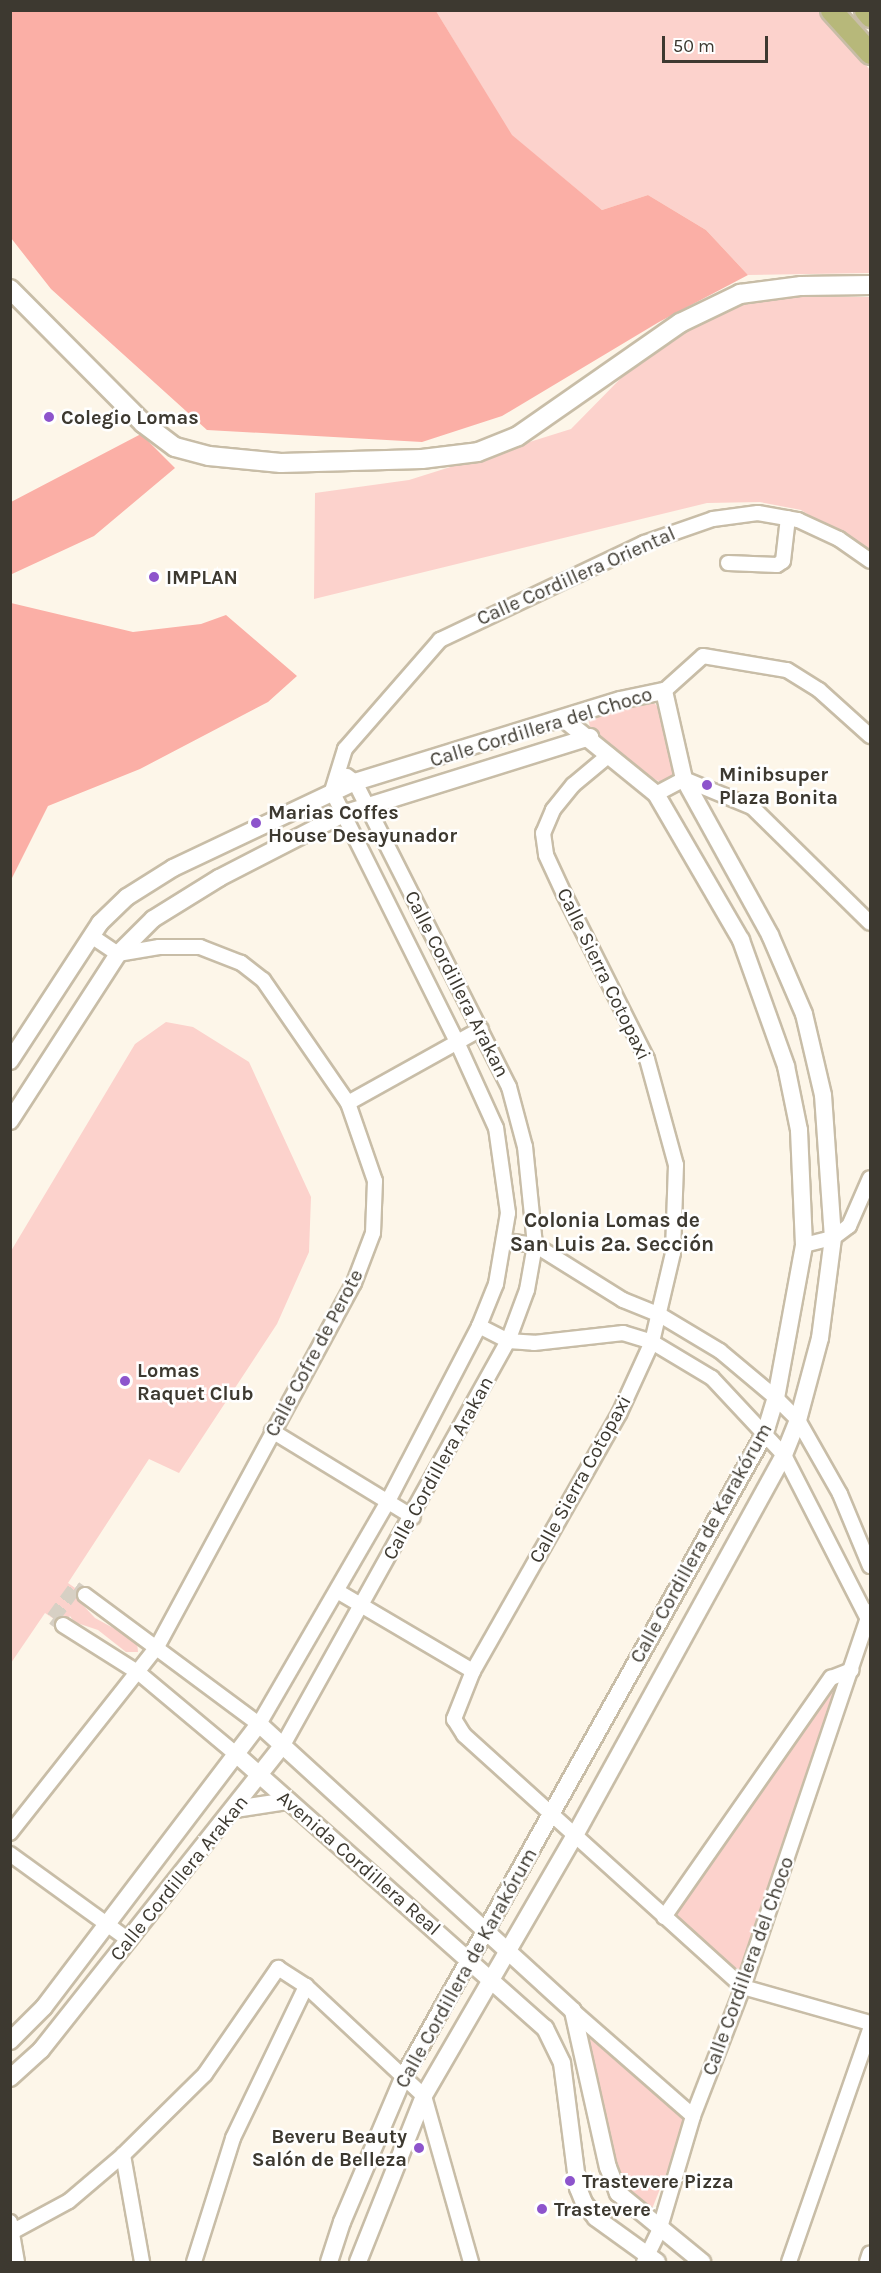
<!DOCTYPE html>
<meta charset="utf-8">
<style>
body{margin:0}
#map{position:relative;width:881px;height:2273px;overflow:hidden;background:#fdf6e9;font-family:Karla,sans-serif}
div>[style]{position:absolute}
.green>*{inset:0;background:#fcd2cc}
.forest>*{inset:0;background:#fbafa6}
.minor-tunnel>*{height:14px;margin-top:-7px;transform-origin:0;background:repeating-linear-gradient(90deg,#d7d0c4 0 14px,transparent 0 21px)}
.roads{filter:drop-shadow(2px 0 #c8bda7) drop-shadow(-2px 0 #c8bda7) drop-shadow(0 2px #c8bda7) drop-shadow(0 -2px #c8bda7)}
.minor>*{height:14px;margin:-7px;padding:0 7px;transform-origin:7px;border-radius:7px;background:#fff}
.tertiary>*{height:16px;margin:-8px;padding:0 8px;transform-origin:8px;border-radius:8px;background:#fff}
.secondary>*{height:18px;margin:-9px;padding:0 9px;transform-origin:9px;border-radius:9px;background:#fff}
.trunk>*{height:21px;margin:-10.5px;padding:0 10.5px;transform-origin:10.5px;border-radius:10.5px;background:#b7b87a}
.dots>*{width:16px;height:16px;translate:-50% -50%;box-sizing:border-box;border:3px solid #fff;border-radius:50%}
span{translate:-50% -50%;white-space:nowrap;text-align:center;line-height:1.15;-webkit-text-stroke:5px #fff;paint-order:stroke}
.poi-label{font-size:20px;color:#3d3930;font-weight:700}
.left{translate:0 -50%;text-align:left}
.right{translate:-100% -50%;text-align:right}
.street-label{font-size:20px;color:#3d3930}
.neighbourhood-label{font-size:21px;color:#3d3930;font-weight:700}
.frame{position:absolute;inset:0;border:12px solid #3d3930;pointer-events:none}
.scale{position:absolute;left:662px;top:36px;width:106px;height:27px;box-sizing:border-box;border:3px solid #3d3930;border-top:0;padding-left:8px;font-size:18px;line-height:21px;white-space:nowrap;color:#3d3930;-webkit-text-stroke:4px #fff;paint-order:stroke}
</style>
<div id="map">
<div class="green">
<i style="clip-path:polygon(436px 11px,822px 11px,870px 70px,870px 273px,748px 275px,706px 230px,648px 195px,602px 210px,511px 135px)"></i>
<i style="clip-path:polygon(795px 297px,870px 297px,870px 554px,801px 510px,760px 502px,707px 503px,314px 599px,315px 493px,409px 480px,571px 429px,626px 373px,684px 332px,748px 302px)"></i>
<i style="clip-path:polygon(649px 697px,668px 719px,679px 768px,670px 780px,662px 783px,625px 763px,592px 736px,587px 714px)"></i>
<i style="clip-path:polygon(166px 1022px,193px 1027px,249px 1062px,311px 1197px,309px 1252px,277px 1324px,179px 1473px,149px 1459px,68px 1583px,85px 1595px,80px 1602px,95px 1618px,137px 1641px,138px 1652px,126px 1652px,98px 1630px,74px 1622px,70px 1616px,63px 1625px,45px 1613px,11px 1663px,11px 1251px,135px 1044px)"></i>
<i style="clip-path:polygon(838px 1682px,740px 1977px,674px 1918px)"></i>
<i style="clip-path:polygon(578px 2020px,689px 2116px,650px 2214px,621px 2184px)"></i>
</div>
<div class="forest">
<i style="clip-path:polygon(10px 11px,436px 11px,512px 135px,602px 210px,648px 195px,706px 230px,748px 275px,659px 322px,502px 416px,422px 442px,207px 430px,51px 289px,11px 238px)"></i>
<i style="clip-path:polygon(141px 434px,175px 468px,94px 536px,12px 574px,11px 603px,133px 632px,201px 624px,226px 615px,297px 676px,268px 702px,140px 769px,48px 806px,11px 880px,11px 502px)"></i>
</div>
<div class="minor-tunnel">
<i style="left:63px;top:1625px;width:12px;rotate:-145deg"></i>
<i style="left:53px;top:1618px;width:37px;rotate:-54deg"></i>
<i style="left:75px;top:1588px;width:12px;rotate:35deg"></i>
</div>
<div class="roads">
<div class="minor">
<i style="left:728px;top:563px;width:49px;rotate:2.3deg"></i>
<i style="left:777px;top:565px;width:7px;rotate:-34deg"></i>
<i style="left:783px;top:561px;width:43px;rotate:-83.4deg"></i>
<i style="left:664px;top:691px;width:52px;rotate:-41.9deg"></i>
<i style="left:703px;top:656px;width:85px;rotate:9.5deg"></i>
<i style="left:787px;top:670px;width:38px;rotate:32deg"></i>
<i style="left:819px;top:690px;width:69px;rotate:42deg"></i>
<i style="left:609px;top:755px;width:47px;rotate:140.2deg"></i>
<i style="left:573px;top:785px;width:32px;rotate:129deg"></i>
<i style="left:553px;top:810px;width:25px;rotate:113deg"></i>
<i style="left:543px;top:833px;width:22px;rotate:82deg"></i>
<i style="left:546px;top:855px;width:43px;rotate:65.2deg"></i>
<i style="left:564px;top:894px;width:185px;rotate:63.3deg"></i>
<i style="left:647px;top:1059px;width:110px;rotate:74.7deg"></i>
<i style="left:676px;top:1165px;width:88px;rotate:92deg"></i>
<i style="left:673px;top:1253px;width:91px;rotate:103.3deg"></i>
<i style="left:652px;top:1342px;width:79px;rotate:114.6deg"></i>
<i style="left:619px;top:1414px;width:296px;rotate:119.6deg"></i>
<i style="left:473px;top:1671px;width:52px;rotate:111.6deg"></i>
<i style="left:454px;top:1719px;width:19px;rotate:58deg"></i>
<i style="left:464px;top:1735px;width:376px;rotate:42.1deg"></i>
<i style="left:743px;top:1987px;width:132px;rotate:15.8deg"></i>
<i style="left:656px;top:794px;width:32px;rotate:-28deg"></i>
<i style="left:684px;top:779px;width:74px;rotate:22.4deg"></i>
<i style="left:752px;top:807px;width:165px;rotate:44.5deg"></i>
<i style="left:348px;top:1103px;width:152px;rotate:-29.1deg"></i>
<i style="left:506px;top:1241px;width:29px;rotate:8deg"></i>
<i style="left:535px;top:1245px;width:104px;rotate:32deg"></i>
<i style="left:623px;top:1300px;width:40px;rotate:22deg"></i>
<i style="left:660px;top:1315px;width:70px;rotate:31deg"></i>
<i style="left:720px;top:1351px;width:73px;rotate:40deg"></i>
<i style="left:776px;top:1398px;width:31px;rotate:45deg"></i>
<i style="left:798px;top:1420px;width:85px;rotate:60.4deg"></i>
<i style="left:840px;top:1494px;width:78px;rotate:67.4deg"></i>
<i style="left:804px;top:1245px;width:30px;rotate:-14deg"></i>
<i style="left:833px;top:1238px;width:20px;rotate:-37deg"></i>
<i style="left:849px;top:1226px;width:52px;rotate:-66.4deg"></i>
<i style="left:479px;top:1326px;width:33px;rotate:27deg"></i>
<i style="left:508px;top:1341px;width:26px;rotate:4deg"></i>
<i style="left:534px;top:1343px;width:90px;rotate:-6.4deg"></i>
<i style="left:623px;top:1333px;width:30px;rotate:17deg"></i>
<i style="left:652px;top:1342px;width:70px;rotate:31deg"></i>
<i style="left:712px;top:1378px;width:105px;rotate:46.9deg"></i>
<i style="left:784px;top:1455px;width:189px;rotate:62.9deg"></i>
<i style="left:272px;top:1431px;width:165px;rotate:31.4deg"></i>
<i style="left:337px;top:1591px;width:158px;rotate:30.5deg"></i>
<i style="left:85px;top:1595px;width:217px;rotate:36.6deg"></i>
<i style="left:259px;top:1724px;width:255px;rotate:-59.9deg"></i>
<i style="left:387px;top:1503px;width:199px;rotate:-62.5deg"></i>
<i style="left:479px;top:1326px;width:45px;rotate:-68deg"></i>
<i style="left:496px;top:1284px;width:72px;rotate:-80.4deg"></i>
<i style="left:508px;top:1213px;width:86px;rotate:-98deg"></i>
<i style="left:496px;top:1128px;width:94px;rotate:-114.4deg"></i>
<i style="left:457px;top:1042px;width:280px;rotate:-116.5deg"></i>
<i style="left:332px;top:791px;width:44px;rotate:-72.8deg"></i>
<i style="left:345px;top:749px;width:145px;rotate:-48.9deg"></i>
<i style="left:440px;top:640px;width:226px;rotate:-25.4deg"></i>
<i style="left:644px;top:543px;width:73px;rotate:-19.2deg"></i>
<i style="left:713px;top:519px;width:45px;rotate:-7.6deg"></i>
<i style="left:758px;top:513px;width:41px;rotate:9.9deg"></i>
<i style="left:798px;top:520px;width:45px;rotate:24.9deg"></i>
<i style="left:839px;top:539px;width:38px;rotate:35deg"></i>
<i style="left:63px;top:1625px;width:90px;rotate:32.3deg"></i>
<i style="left:139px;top:1673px;width:128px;rotate:39.9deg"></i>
<i style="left:283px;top:1745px;width:462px;rotate:-60.9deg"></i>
<i style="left:508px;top:1341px;width:54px;rotate:-69.6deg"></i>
<i style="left:527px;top:1290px;width:46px;rotate:-79.9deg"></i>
<i style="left:535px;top:1245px;width:99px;rotate:-95.8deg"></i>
<i style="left:525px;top:1147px;width:62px;rotate:-104.9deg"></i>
<i style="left:509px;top:1087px;width:342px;rotate:-116.8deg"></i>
<i style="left:355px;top:782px;width:10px;rotate:-143deg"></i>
<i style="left:10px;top:1833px;width:237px;rotate:-51.7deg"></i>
<i style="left:157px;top:1647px;width:414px;rotate:-61.6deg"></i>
<i style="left:354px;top:1283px;width:53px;rotate:-69.2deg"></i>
<i style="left:373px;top:1233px;width:52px;rotate:-87.8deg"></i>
<i style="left:375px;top:1181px;width:83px;rotate:-109.1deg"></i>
<i style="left:348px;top:1103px;width:150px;rotate:-124.6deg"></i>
<i style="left:263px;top:980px;width:28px;rotate:-142deg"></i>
<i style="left:241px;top:963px;width:44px;rotate:-158.7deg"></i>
<i style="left:200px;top:947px;width:41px;rotate:180deg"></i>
<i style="left:159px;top:947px;width:42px;rotate:170.3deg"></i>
<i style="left:118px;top:954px;width:32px;rotate:-146deg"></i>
<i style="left:10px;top:1854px;width:147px;rotate:35.9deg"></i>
<i style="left:664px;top:1917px;width:292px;rotate:-55.1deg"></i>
<i style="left:831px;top:1678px;width:22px;rotate:-21deg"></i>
<i style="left:573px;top:2011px;width:159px;rotate:41.2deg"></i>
<i style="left:123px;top:2155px;width:109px;rotate:79.9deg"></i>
<i style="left:10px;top:2222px;width:41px;rotate:80.1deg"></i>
<i style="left:10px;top:2233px;width:67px;rotate:-28.5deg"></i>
<i style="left:69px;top:2201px;width:71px;rotate:-40.4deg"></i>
<i style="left:123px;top:2155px;width:115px;rotate:-44.6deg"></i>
<i style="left:205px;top:2074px;width:129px;rotate:-55.4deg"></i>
<i style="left:278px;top:1968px;width:33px;rotate:33deg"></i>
<i style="left:306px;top:1986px;width:161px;rotate:43deg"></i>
<i style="left:424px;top:2096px;width:173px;rotate:74.2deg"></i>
<i style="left:194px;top:2262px;width:130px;rotate:-72.5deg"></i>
<i style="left:233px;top:2138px;width:169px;rotate:-64.3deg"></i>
<i style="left:644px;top:2262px;width:34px;rotate:-64deg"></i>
<i style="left:659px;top:2231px;width:120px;rotate:-73.5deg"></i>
<i style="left:693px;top:2116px;width:138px;rotate:-68.8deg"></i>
<i style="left:743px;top:1987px;width:397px;rotate:-71.3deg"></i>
<i style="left:789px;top:2262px;width:246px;rotate:-70.8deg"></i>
<i style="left:867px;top:2262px;width:9px;rotate:-72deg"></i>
</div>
<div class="tertiary">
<i style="left:10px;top:1061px;width:165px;rotate:-56.9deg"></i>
<i style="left:100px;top:923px;width:37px;rotate:-44deg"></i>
<i style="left:127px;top:897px;width:54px;rotate:-32.2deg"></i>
<i style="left:173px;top:868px;width:201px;rotate:-25.3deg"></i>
<i style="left:355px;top:782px;width:277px;rotate:-17.2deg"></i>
<i style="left:620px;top:700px;width:45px;rotate:-11.6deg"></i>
<i style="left:664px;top:691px;width:90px;rotate:77.2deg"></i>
<i style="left:684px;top:779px;width:178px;rotate:61.1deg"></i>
<i style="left:770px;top:935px;width:86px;rotate:66.7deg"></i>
<i style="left:804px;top:1014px;width:83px;rotate:76.8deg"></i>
<i style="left:823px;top:1095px;width:143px;rotate:86deg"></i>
<i style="left:833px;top:1238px;width:101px;rotate:97.4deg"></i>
<i style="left:820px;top:1338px;width:85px;rotate:105deg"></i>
<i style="left:798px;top:1420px;width:38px;rotate:112deg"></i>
<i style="left:784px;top:1455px;width:434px;rotate:118.8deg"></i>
<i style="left:575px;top:1835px;width:302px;rotate:120.1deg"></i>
<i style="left:424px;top:2096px;width:179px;rotate:111.7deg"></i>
<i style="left:10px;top:1121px;width:199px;rotate:-57.1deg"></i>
<i style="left:118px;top:954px;width:49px;rotate:-45deg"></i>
<i style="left:153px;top:919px;width:78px;rotate:-31.8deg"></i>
<i style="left:219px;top:878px;width:140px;rotate:-27.3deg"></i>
<i style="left:343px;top:814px;width:259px;rotate:-17.3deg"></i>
<i style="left:237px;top:1755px;width:412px;rotate:41.6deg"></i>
<i style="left:545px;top:2028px;width:39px;rotate:64deg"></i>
<i style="left:562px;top:2063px;width:126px;rotate:82.7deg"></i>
<i style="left:578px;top:2188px;width:16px;rotate:68deg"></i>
<i style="left:584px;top:2203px;width:19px;rotate:51deg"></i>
<i style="left:596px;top:2218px;width:75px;rotate:35.8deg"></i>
<i style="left:235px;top:1809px;width:54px;rotate:-8.6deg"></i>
<i style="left:10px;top:2041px;width:48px;rotate:-45deg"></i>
<i style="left:44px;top:2007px;width:355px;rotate:-52.8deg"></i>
<i style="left:259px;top:1724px;width:425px;rotate:42.4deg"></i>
<i style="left:573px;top:2011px;width:160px;rotate:77.4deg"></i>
<i style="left:608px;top:2167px;width:28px;rotate:69deg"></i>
<i style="left:618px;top:2193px;width:109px;rotate:39.4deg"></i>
<i style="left:10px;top:2078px;width:42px;rotate:-42.1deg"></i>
<i style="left:41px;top:2050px;width:389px;rotate:-51.6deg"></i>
<i style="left:329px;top:2262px;width:42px;rotate:-72deg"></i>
<i style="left:342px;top:2222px;width:159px;rotate:-67deg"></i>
<i style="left:404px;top:2076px;width:737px;rotate:-60.69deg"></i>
<i style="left:765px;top:1433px;width:37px;rotate:-73deg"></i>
<i style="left:776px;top:1398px;width:156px;rotate:-79.6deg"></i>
<i style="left:804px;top:1245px;width:115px;rotate:-92.5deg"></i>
<i style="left:799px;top:1130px;width:65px;rotate:-101.5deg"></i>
<i style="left:786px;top:1066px;width:134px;rotate:-109.7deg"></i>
<i style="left:741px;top:940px;width:169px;rotate:-120.2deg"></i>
<i style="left:656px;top:794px;width:117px;rotate:-140.9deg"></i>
</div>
<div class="secondary">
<i style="left:10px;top:289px;width:189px;rotate:45.2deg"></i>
<i style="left:143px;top:423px;width:40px;rotate:37deg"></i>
<i style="left:175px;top:447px;width:35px;rotate:15deg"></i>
<i style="left:209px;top:456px;width:72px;rotate:5.6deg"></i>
<i style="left:281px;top:463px;width:141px;rotate:-1.6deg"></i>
<i style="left:422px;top:459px;width:56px;rotate:-7.1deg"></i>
<i style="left:478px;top:452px;width:43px;rotate:-21.8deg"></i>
<i style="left:518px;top:436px;width:198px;rotate:-34.9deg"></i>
<i style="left:680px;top:323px;width:67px;rotate:-25.8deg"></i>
<i style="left:740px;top:294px;width:62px;rotate:-7.5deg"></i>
<i style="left:801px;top:286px;width:69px;rotate:-0.8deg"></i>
</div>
<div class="trunk">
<i style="left:831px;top:10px;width:58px;rotate:47.8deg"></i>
<i style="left:865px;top:10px;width:8px;rotate:50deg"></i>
</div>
</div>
<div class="dots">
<i style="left:49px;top:417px;background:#8d54cc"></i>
<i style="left:154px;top:577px;background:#8d54cc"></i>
<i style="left:707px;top:785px;background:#8d54cc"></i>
<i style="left:256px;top:823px;background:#8d54cc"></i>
<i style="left:125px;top:1381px;background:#8d54cc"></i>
<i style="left:419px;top:2148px;background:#8d54cc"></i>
<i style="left:570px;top:2181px;background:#8d54cc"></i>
<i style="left:542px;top:2209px;background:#8d54cc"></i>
</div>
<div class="poi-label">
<span class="left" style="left:61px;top:417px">Colegio Lomas</span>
<span class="left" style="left:166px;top:577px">IMPLAN</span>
<span class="left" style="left:719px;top:786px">Minibsuper<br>Plaza Bonita</span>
<span class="left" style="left:268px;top:824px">Marias Coffes<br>House Desayunador</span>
<span class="left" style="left:137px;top:1382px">Lomas<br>Raquet Club</span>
<span class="right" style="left:407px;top:2148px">Beveru Beauty<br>Salón de Belleza</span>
<span class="left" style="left:582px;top:2181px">Trastevere Pizza</span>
<span class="left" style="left:554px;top:2209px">Trastevere</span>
</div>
<div class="street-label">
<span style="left:576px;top:576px;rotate:-24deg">Calle Cordillera Oriental</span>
<span style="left:541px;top:727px;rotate:-17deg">Calle Cordillera del Choco</span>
<span style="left:604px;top:974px;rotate:64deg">Calle Sierra Cotopaxi</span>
<span style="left:457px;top:984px;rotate:63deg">Calle Cordillera Arakan</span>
<span style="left:314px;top:1353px;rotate:-62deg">Calle Cofre de Perote</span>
<span style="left:438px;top:1468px;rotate:-61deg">Calle Cordillera Arakan</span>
<span style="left:580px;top:1479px;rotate:-61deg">Calle Sierra Cotopaxi</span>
<span style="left:701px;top:1543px;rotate:-61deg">Calle Cordillera de Karakórum</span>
<span style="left:359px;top:1863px;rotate:41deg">Avenida Cordillera Real</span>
<span style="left:179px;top:1878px;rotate:-51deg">Calle Cordillera Arakan</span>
<span style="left:748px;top:1966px;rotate:-70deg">Calle Cordillera del Choco</span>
<span style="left:466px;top:1968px;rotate:-61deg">Calle Cordillera de Karakórum</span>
</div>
<div class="neighbourhood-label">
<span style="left:612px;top:1232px">Colonia Lomas de<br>San Luis 2a. Sección</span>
</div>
<div class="frame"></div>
<div class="scale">50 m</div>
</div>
